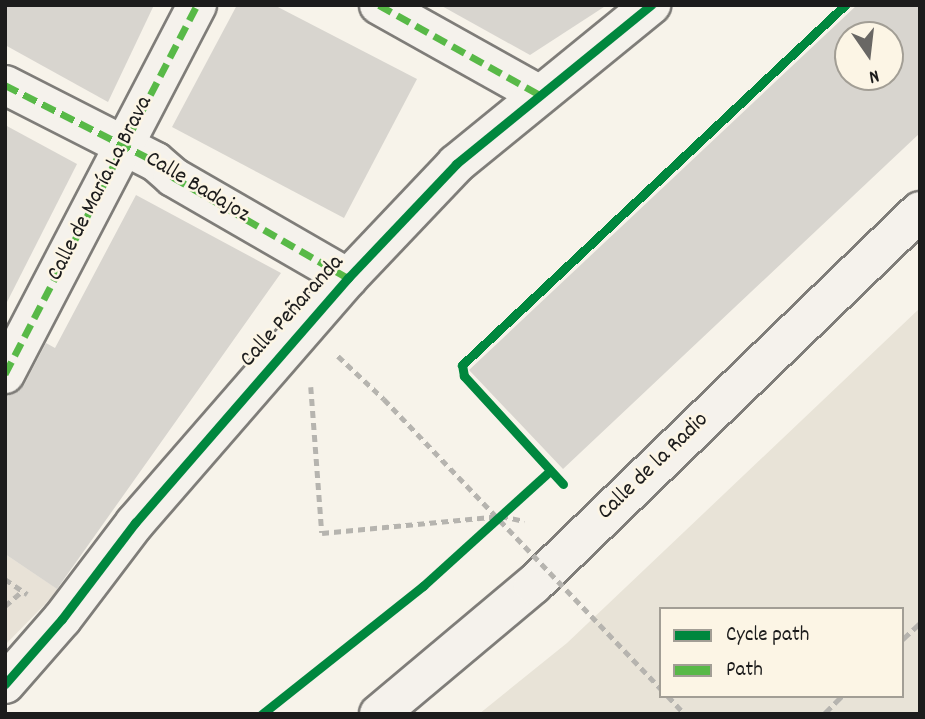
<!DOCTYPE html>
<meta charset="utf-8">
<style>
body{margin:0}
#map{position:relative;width:925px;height:719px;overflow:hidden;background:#f7f3ea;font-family:Dekko,sans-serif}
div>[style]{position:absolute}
.built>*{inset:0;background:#e8e3d7}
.green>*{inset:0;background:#e8e2d7}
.building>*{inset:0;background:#d8d5cf}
.path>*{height:4.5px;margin-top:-2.25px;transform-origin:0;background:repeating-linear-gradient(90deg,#b6b4af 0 7px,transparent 0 12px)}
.roads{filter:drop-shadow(2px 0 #7f7d79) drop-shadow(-2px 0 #7f7d79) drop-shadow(0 2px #7f7d79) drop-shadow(0 -2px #7f7d79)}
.minor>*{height:38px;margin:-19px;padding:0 19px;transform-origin:19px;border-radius:19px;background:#f5f2ec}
.rail>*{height:5px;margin-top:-2.5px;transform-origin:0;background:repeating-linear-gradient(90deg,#b6b4af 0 10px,transparent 0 15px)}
.path-bridge>*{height:4.5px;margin-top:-2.25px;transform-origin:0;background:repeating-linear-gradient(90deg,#b6b4af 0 7px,transparent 0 12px)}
.quiet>*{height:7px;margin-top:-3.5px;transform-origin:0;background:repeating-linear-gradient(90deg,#58b947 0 14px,transparent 0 21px)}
.cycleway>*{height:9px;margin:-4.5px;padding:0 4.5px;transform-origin:4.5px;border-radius:4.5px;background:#00873e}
span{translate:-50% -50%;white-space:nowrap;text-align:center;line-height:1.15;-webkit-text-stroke:5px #fcf5e5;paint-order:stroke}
.street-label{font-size:23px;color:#1c1c1c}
.frame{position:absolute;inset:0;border:7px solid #1c1c1c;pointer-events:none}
.legend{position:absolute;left:659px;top:607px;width:245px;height:91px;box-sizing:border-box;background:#fcf5e5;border:2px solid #a29e95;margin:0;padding:9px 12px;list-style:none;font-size:21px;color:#1c1c1c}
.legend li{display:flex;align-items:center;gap:14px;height:35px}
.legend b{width:35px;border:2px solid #a29e95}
.north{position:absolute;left:834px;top:21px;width:70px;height:70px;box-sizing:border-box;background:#fcf5e5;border:2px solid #a29e95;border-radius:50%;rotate:166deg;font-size:19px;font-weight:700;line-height:28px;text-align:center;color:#1c1c1c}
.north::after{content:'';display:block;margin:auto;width:24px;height:32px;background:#696764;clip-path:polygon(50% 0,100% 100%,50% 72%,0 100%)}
</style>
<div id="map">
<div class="built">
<i style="clip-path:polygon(evenodd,920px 308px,920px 714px,479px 714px,567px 643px,920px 308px,661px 609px,902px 609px,902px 696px,661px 696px,661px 609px)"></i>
</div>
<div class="green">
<i style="clip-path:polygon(5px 554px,59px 590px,5px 645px)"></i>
</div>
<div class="building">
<i style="clip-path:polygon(5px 5px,154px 5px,108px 102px,5px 45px)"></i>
<i style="clip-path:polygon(237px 5px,274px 5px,417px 79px,344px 218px,172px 127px)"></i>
<i style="clip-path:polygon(440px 5px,607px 5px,530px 55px)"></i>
<i style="clip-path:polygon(evenodd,857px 5px,920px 5px,920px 133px,563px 469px,469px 370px,857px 5px,848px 35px,890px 35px,890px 77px,848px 77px,848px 35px)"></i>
<i style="clip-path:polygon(5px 125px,77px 164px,5px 306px)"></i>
<i style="clip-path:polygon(136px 195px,281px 273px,57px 589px,5px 554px,5px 396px,24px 385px,46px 343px,55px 348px)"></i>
</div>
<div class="path">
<i style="left:338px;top:356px;width:63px;rotate:43.1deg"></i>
<i style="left:311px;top:387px;width:146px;rotate:85.7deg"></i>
<i style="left:322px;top:533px;width:180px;rotate:-5.4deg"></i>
<i style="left:501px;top:516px;width:24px;rotate:12deg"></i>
<i style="left:5px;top:579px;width:27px;rotate:34deg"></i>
<i style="left:5px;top:606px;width:23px;rotate:-41deg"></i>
<i style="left:668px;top:696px;width:25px;rotate:47deg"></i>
</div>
<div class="roads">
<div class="minor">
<i style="left:379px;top:5px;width:182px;rotate:29.2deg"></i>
<i style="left:5px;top:85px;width:169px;rotate:27deg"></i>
<i style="left:156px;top:162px;width:23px;rotate:41deg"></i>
<i style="left:173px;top:177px;width:202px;rotate:30deg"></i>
<i style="left:5px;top:374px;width:416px;rotate:-62.5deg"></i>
<i style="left:5px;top:684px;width:86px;rotate:-48.8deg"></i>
<i style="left:62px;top:619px;width:121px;rotate:-52.8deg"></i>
<i style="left:135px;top:523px;width:325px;rotate:-49deg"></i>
<i style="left:348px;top:278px;width:157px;rotate:-46.5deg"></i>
<i style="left:456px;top:164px;width:252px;rotate:-39.2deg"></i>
<i style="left:379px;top:714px;width:201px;rotate:-40deg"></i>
<i style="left:533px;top:585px;width:538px;rotate:-44.02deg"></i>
</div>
</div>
<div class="rail">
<i style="left:902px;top:640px;width:25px;rotate:-43deg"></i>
<i style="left:824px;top:714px;width:25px;rotate:-45deg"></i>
</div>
<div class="path-bridge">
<i style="left:384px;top:399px;width:401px;rotate:46.3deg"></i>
</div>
<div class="quiet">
<i style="left:379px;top:5px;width:182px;rotate:29.2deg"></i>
<i style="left:5px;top:85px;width:169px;rotate:27deg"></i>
<i style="left:156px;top:162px;width:23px;rotate:41deg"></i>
<i style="left:173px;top:177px;width:202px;rotate:30deg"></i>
<i style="left:5px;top:374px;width:416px;rotate:-62.5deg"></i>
</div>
<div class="cycleway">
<i style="left:563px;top:484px;width:147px;rotate:-132.5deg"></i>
<i style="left:464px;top:376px;width:11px;rotate:-100deg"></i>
<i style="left:462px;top:365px;width:526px;rotate:-43.23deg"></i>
<i style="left:5px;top:684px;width:86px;rotate:-48.8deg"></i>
<i style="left:62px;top:619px;width:121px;rotate:-52.8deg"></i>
<i style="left:135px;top:523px;width:325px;rotate:-49deg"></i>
<i style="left:348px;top:278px;width:157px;rotate:-46.5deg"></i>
<i style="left:456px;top:164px;width:252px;rotate:-39.2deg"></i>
<i style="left:262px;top:714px;width:206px;rotate:-38.5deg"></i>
<i style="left:423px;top:586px;width:171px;rotate:-42.2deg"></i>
</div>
<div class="street-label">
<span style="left:197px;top:188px;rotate:31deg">Calle Badajoz</span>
<span style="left:101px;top:189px;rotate:-63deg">Calle de María La Brava</span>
<span style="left:293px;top:312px;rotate:-48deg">Calle Peñaranda</span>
<span style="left:654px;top:467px;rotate:-44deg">Calle de la Radio</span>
</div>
<div class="frame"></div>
<ul class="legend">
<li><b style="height:9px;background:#00873e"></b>Cycle path</li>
<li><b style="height:9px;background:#58b947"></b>Path</li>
</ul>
<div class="north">N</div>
</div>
